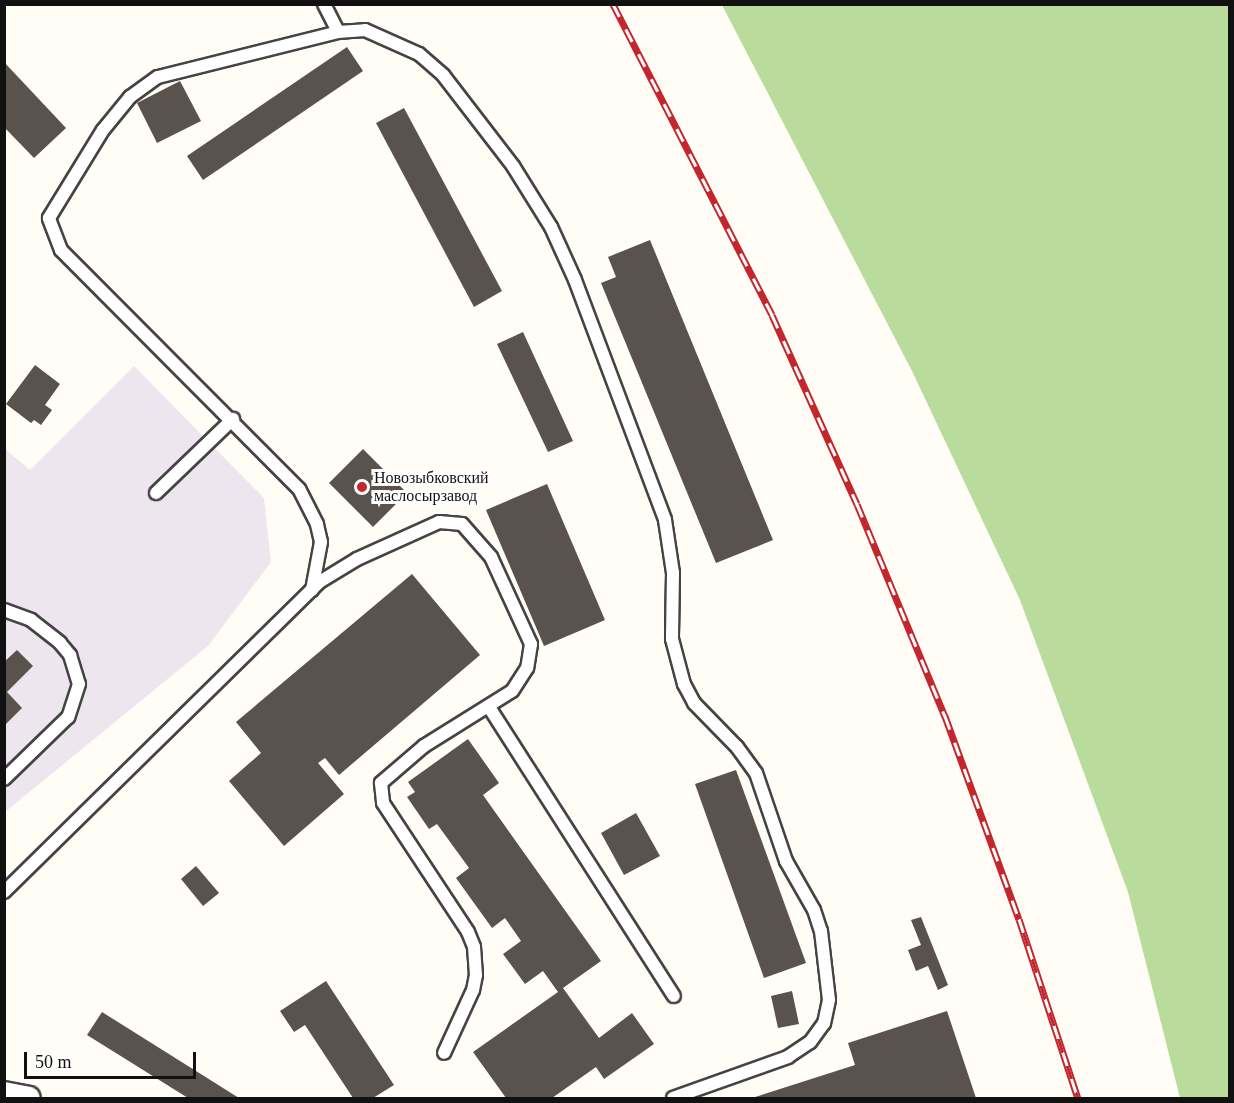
<!DOCTYPE html>
<meta charset="utf-8">
<style>
body{margin:0}
#map{position:relative;width:1234px;height:1103px;overflow:hidden;background:#fffdf5;font-family:"Times New Roman",serif}
div>[style]{position:absolute}
.industrial>*{inset:0;background:#eee6ef}
.forest>*{inset:0;background:#b9dc9c}
.building>*{inset:0;background:#5a524d}
.roads{filter:drop-shadow(2px 0 #444) drop-shadow(-2px 0 #444) drop-shadow(0 2px #444) drop-shadow(0 -2px #444)}
.service>*{height:12px;margin:-6px;padding:0 6px;transform-origin:6px;border-radius:6px;background:#fff}
.minor>*{height:22px;margin:-11px;padding:0 11px;transform-origin:11px;border-radius:11px;background:#fff}
.rail>*{height:7px;margin-top:-3.5px;transform-origin:0;background:repeating-linear-gradient(90deg,#fff 0 14px,#c4262e 0 28px);box-sizing:border-box;border-block:2px solid #c4262e}
.dots>*{width:16px;height:16px;translate:-50% -50%;box-sizing:border-box;border:3px solid #fff;border-radius:50%}
span{translate:-50% -50%;white-space:nowrap;text-align:center;line-height:1.15;-webkit-text-stroke:6px #fff;paint-order:stroke}
.poi-label{font-size:16px;color:#111}
.left{translate:0 -50%;text-align:left}
.frame{position:absolute;inset:0;border:6px solid #111;pointer-events:none}
.scale{position:absolute;left:24px;top:1052px;width:172px;height:27px;box-sizing:border-box;border:3px solid #111;border-top:0;padding-left:8px;font-size:18px;line-height:21px;white-space:nowrap;color:#111;-webkit-text-stroke:4px #fff;paint-order:stroke}
</style>
<div id="map">
<div class="industrial">
<i style="clip-path:polygon(134px 366px,264px 498px,271px 562px,208px 646px,5px 812px,5px 449px,30px 470px)"></i>
</div>
<div class="forest">
<i style="clip-path:polygon(722px 5px,1229px 5px,1229px 1098px,1180px 1098px,1128px 892px,1020px 600px,912px 371px)"></i>
</div>
<div class="building">
<i style="clip-path:polygon(347px 47px,363px 71px,203px 180px,187px 156px)"></i>
<i style="clip-path:polygon(4px 62px,66px 128px,34px 158px,4px 127px)"></i>
<i style="clip-path:polygon(180px 81px,201px 121px,157px 143px,137px 103px)"></i>
<i style="clip-path:polygon(404px 108px,502px 291px,474px 307px,376px 123px)"></i>
<i style="clip-path:polygon(650px 240px,773px 540px,716px 563px,601px 283px,616px 277px,608px 257px)"></i>
<i style="clip-path:polygon(523px 332px,573px 441px,548px 452px,497px 344px)"></i>
<i style="clip-path:polygon(35px 365px,60px 384px,45px 405px,52px 410px,41px 425px,34px 420px,31px 423px,6px 404px)"></i>
<i style="clip-path:polygon(363px 449px,407px 493px,373px 527px,329px 483px)"></i>
<i style="clip-path:polygon(547px 484px,605px 620px,544px 646px,486px 510px)"></i>
<i style="clip-path:polygon(412px 574px,480px 655px,339px 775px,325px 758px,318px 763px,344px 794px,284px 846px,229px 781px,261px 753px,236px 722px)"></i>
<i style="clip-path:polygon(17px 650px,33px 666px,7px 692px,22px 708px,4px 726px,4px 662px)"></i>
<i style="clip-path:polygon(468px 739px,499px 783px,483px 795px,601px 961px,563px 988px,599px 1038px,632px 1013px,654px 1044px,604px 1079px,596px 1067px,552px 1098px,506px 1098px,473px 1052px,558px 992px,543px 971px,525px 984px,503px 954px,521px 941px,505px 918px,492px 928px,456px 878px,469px 868px,437px 824px,429px 829px,407px 797px,415px 792px,408px 782px)"></i>
<i style="clip-path:polygon(736px 770px,806px 963px,764px 978px,695px 784px)"></i>
<i style="clip-path:polygon(636px 813px,660px 856px,624px 875px,601px 833px)"></i>
<i style="clip-path:polygon(196px 866px,219px 893px,203px 906px,181px 879px)"></i>
<i style="clip-path:polygon(921px 917px,948px 985px,938px 990px,928px 966px,916px 971px,908px 950px,921px 945px,911px 920px)"></i>
<i style="clip-path:polygon(326px 981px,394px 1085px,373px 1098px,353px 1098px,305px 1025px,294px 1032px,280px 1011px)"></i>
<i style="clip-path:polygon(792px 991px,799px 1024px,778px 1028px,771px 996px)"></i>
<i style="clip-path:polygon(947px 1011px,976px 1098px,752px 1098px,855px 1065px,848px 1043px)"></i>
<i style="clip-path:polygon(102px 1012px,239px 1098px,188px 1098px,87px 1035px)"></i>
</div>
<div class="roads">
<div class="service">
<i style="left:324px;top:4px;width:31px;rotate:63deg"></i>
<i style="left:156px;top:493px;width:107px;rotate:-43.9deg"></i>
<i style="left:312px;top:590px;width:49px;rotate:-79.4deg"></i>
<i style="left:321px;top:542px;width:18px;rotate:-103deg"></i>
<i style="left:317px;top:524px;width:39px;rotate:-117deg"></i>
<i style="left:299px;top:489px;width:337px;rotate:-134.9deg"></i>
<i style="left:61px;top:250px;width:34px;rotate:-111deg"></i>
<i style="left:49px;top:218px;width:103px;rotate:-58.5deg"></i>
<i style="left:103px;top:130px;width:43px;rotate:-50.7deg"></i>
<i style="left:130px;top:97px;width:34px;rotate:-36deg"></i>
<i style="left:158px;top:77px;width:186px;rotate:-14deg"></i>
<i style="left:338px;top:32px;width:27px;rotate:-4deg"></i>
<i style="left:365px;top:30px;width:59px;rotate:24deg"></i>
<i style="left:419px;top:54px;width:32px;rotate:41deg"></i>
<i style="left:443px;top:75px;width:115px;rotate:52.4deg"></i>
<i style="left:513px;top:166px;width:72px;rotate:58.1deg"></i>
<i style="left:551px;top:227px;width:58px;rotate:65.6deg"></i>
<i style="left:575px;top:280px;width:256px;rotate:69.4deg"></i>
<i style="left:665px;top:520px;width:54px;rotate:81.4deg"></i>
<i style="left:673px;top:573px;width:66px;rotate:90.9deg"></i>
<i style="left:672px;top:639px;width:47px;rotate:75.1deg"></i>
<i style="left:684px;top:684px;width:21px;rotate:62deg"></i>
<i style="left:694px;top:703px;width:62px;rotate:45.7deg"></i>
<i style="left:737px;top:747px;width:32px;rotate:54deg"></i>
<i style="left:756px;top:773px;width:93px;rotate:71.2deg"></i>
<i style="left:786px;top:861px;width:56px;rotate:60.3deg"></i>
<i style="left:814px;top:910px;width:22px;rotate:72deg"></i>
<i style="left:821px;top:931px;width:69px;rotate:83.4deg"></i>
<i style="left:829px;top:1000px;width:24px;rotate:102deg"></i>
<i style="left:824px;top:1023px;width:24px;rotate:126deg"></i>
<i style="left:810px;top:1042px;width:27px;rotate:146deg"></i>
<i style="left:788px;top:1057px;width:122px;rotate:160.4deg"></i>
<i style="left:4px;top:610px;width:29px;rotate:20deg"></i>
<i style="left:31px;top:620px;width:37px;rotate:38deg"></i>
<i style="left:60px;top:643px;width:16px;rotate:50deg"></i>
<i style="left:70px;top:655px;width:30px;rotate:73deg"></i>
<i style="left:79px;top:684px;width:35px;rotate:108deg"></i>
<i style="left:68px;top:717px;width:89px;rotate:135.9deg"></i>
<i style="left:489px;top:707px;width:343px;rotate:57.4deg"></i>
<i style="left:4px;top:892px;width:444px;rotate:-44.5deg"></i>
<i style="left:321px;top:581px;width:42px;rotate:-31.4deg"></i>
<i style="left:357px;top:559px;width:90px;rotate:-24.3deg"></i>
<i style="left:439px;top:522px;width:23px;rotate:5deg"></i>
<i style="left:462px;top:524px;width:44px;rotate:48.7deg"></i>
<i style="left:491px;top:557px;width:96px;rotate:65.3deg"></i>
<i style="left:531px;top:644px;width:24px;rotate:99deg"></i>
<i style="left:527px;top:668px;width:27px;rotate:123deg"></i>
<i style="left:512px;top:691px;width:104px;rotate:148deg"></i>
<i style="left:424px;top:746px;width:57px;rotate:139.3deg"></i>
<i style="left:381px;top:783px;width:20px;rotate:84deg"></i>
<i style="left:383px;top:803px;width:154px;rotate:56.6deg"></i>
<i style="left:468px;top:932px;width:16px;rotate:68deg"></i>
<i style="left:474px;top:947px;width:28px;rotate:86deg"></i>
<i style="left:476px;top:975px;width:15px;rotate:101deg"></i>
<i style="left:473px;top:990px;width:69px;rotate:114.7deg"></i>
</div>
<div class="minor">
<i style="left:4px;top:1093px;width:25px;rotate:11deg"></i>
</div>
</div>
<div class="rail">
<i style="left:613px;top:4px;width:349px;rotate:62.9deg"></i>
<i style="left:772px;top:315px;width:207px;rotate:65.8deg"></i>
<i style="left:857px;top:504px;width:230px;rotate:67.5deg"></i>
<i style="left:945px;top:716px;width:216px;rotate:70deg"></i>
<i style="left:1019px;top:919px;width:188px;rotate:71.8deg"></i>
</div>
<div class="dots">
<i style="left:362px;top:487px;background:#c4262e"></i>
</div>
<div class="poi-label">
<span class="left" style="left:374px;top:487px">Новозыбковский<br>маслосырзавод</span>
</div>
<div class="frame"></div>
<div class="scale">50 m</div>
</div>
